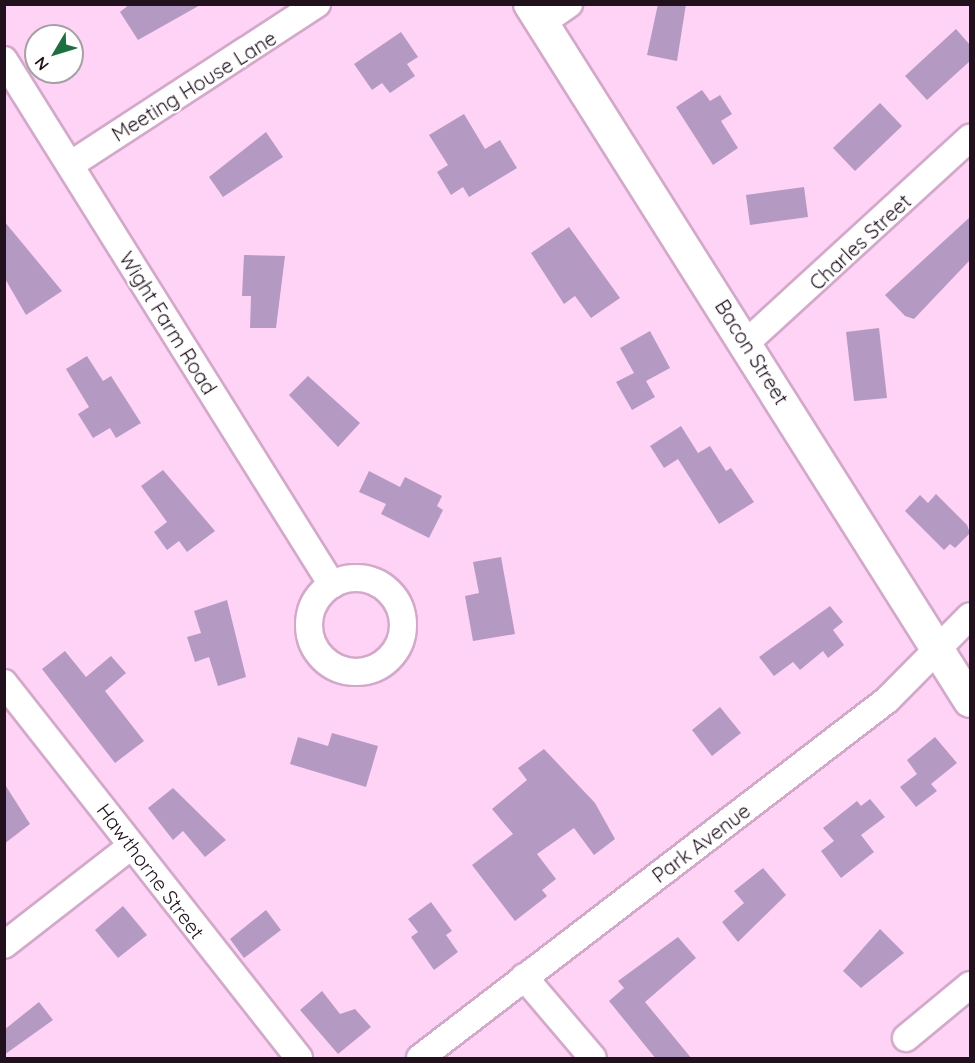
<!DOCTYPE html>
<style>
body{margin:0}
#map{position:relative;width:975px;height:1063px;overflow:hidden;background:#fed3f5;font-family:Quicksand,sans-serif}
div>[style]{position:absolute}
.building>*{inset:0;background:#b49ac3}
.roads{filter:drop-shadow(2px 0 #d3a9ca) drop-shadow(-2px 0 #d3a9ca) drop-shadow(0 2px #d3a9ca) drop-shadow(0 -2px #d3a9ca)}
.minor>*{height:26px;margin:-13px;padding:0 13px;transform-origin:13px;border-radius:13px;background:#fff}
.minor>.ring{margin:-13px;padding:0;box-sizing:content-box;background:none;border:26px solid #fff;border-radius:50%}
.tertiary>*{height:32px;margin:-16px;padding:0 16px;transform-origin:16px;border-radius:16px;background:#fff}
span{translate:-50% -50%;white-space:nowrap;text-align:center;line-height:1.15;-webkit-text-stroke:4.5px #fff;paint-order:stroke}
.street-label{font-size:20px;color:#20111d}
.frame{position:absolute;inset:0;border:6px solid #20111d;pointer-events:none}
.north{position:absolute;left:24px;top:24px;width:60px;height:60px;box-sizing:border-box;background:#fff;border:2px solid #a6a0a5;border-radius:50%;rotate:232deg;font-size:16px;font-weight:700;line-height:24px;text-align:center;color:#20111d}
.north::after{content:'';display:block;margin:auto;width:21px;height:27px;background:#1e6f3f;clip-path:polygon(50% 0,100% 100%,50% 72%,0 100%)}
</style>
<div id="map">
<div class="building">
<i style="clip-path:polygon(130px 4px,202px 4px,138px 40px,120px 12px)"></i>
<i style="clip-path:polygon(658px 4px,686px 4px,677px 61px,647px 55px)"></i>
<i style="clip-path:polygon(956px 29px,970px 45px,970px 61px,927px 100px,905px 76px)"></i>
<i style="clip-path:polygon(401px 32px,418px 57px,407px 64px,415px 76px,390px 93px,382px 83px,372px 90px,354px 64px)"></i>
<i style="clip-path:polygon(702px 90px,710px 101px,720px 95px,732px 114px,721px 121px,738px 148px,713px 165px,676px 107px)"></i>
<i style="clip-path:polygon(880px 103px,902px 126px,855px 171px,833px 148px)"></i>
<i style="clip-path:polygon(464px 114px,485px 149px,500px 140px,517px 168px,469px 197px,463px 187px,451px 195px,437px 172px,448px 165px,429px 135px)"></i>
<i style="clip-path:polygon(266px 132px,283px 157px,223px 197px,209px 177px)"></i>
<i style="clip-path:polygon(804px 187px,808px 217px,750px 225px,746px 195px)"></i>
<i style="clip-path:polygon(970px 217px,970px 260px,914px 319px,905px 316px,885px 295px)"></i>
<i style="clip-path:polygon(4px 221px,62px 291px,26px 315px,4px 277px)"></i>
<i style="clip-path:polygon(569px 227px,620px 298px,591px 318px,575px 296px,564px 304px,531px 253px)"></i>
<i style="clip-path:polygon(244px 255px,285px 256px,276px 328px,250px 328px,251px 296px,242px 296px)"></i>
<i style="clip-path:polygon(879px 328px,887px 398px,854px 401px,846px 332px)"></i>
<i style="clip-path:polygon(650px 331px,670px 368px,646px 381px,655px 397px,632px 410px,616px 382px,634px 373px,620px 348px)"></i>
<i style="clip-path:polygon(87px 356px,103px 381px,111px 376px,141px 423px,116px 438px,110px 428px,93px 438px,78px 414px,89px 407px,66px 369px)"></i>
<i style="clip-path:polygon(308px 376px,360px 423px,338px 447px,289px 395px)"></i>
<i style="clip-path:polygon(681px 426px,698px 453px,710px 446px,726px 471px,731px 468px,754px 502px,719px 524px,678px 459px,664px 468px,650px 446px)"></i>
<i style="clip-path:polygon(163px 470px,215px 531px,187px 552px,179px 541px,167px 550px,154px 532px,167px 522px,141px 486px)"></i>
<i style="clip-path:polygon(369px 471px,400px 487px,405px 477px,442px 496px,437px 506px,443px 510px,429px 538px,381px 514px,386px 504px,359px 492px)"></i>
<i style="clip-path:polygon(936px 494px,967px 525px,970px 533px,955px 548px,950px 544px,944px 550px,905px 511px,920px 495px,928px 503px)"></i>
<i style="clip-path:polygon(501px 557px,515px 634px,473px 641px,465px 596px,479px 593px,473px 562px)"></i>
<i style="clip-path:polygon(227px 600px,246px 677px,218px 686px,209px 657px,195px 662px,187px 637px,201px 633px,194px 611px)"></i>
<i style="clip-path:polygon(830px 606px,843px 622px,833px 630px,844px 645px,828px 658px,823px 651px,800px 670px,793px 662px,774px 676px,759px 657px)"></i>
<i style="clip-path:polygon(65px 651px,86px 677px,111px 656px,126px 673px,105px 691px,144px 741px,115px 763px,42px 669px)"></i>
<i style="clip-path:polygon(720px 707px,741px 733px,712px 756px,692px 730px)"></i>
<i style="clip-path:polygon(332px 733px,378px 746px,366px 787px,290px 764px,298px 737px,328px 746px)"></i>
<i style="clip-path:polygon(935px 737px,957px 763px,931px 784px,937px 791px,916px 807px,900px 787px,917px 774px,907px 760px)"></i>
<i style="clip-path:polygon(544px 749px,595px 803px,615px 839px,594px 855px,574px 828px,537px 854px,556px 879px,542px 890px,547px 896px,515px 921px,472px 865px,513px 834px,492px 809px,527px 780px,518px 768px)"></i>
<i style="clip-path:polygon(4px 783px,30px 824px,4px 844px)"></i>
<i style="clip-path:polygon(173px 788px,226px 840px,205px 857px,183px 831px,173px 840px,148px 808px)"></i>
<i style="clip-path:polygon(870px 799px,885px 817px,861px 835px,874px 852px,841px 878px,821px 851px,834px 841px,823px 828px,857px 801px,861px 806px)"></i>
<i style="clip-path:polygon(763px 868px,786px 895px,738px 942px,722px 922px,744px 903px,734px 891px)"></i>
<i style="clip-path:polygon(431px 902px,452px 931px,446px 935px,458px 952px,434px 970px,411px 937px,418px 932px,408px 919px)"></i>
<i style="clip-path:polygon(123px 906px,147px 935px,118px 958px,95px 930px)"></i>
<i style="clip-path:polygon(266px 910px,281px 930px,244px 958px,230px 939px)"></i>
<i style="clip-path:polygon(880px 929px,904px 953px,861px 988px,843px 971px)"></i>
<i style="clip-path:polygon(678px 937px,696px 958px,645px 1002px,692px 1059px,656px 1059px,609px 1001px,624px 988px,618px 981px)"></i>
<i style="clip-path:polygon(322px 991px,340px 1014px,355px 1009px,371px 1027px,338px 1054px,300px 1010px)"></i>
<i style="clip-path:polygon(39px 1002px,53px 1020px,4px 1055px,4px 1030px)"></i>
</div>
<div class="roads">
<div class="minor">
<i style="left:542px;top:23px;width:33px;rotate:-35deg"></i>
<i style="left:4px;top:60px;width:619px;rotate:58deg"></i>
<i style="left:70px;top:165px;width:295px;rotate:-33.1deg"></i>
<i style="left:746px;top:343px;width:304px;rotate:-42.5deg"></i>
<i class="ring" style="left:309px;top:578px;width:68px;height:68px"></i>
<i style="left:4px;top:683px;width:477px;rotate:51.8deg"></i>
<i style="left:4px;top:945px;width:160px;rotate:-37.9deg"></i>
<i style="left:524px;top:977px;width:106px;rotate:49.6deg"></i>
<i style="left:906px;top:1038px;width:83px;rotate:-39.6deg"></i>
<i style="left:420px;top:1058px;width:588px;rotate:-37.47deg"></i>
<i style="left:887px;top:700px;width:118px;rotate:-45.3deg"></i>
</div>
<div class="tertiary">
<i style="left:530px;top:4px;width:824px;rotate:57.74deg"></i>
</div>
</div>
<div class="street-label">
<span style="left:194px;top:86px;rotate:-32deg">Meeting House Lane</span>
<span style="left:860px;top:242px;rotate:-43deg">Charles Street</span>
<span style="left:168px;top:323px;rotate:58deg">Wight Farm Road</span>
<span style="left:752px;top:352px;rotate:58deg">Bacon Street</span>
<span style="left:701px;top:843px;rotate:-37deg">Park Avenue</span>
<span style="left:151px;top:871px;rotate:53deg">Hawthorne Street</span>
</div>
<div class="frame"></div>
<div class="north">N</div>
</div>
